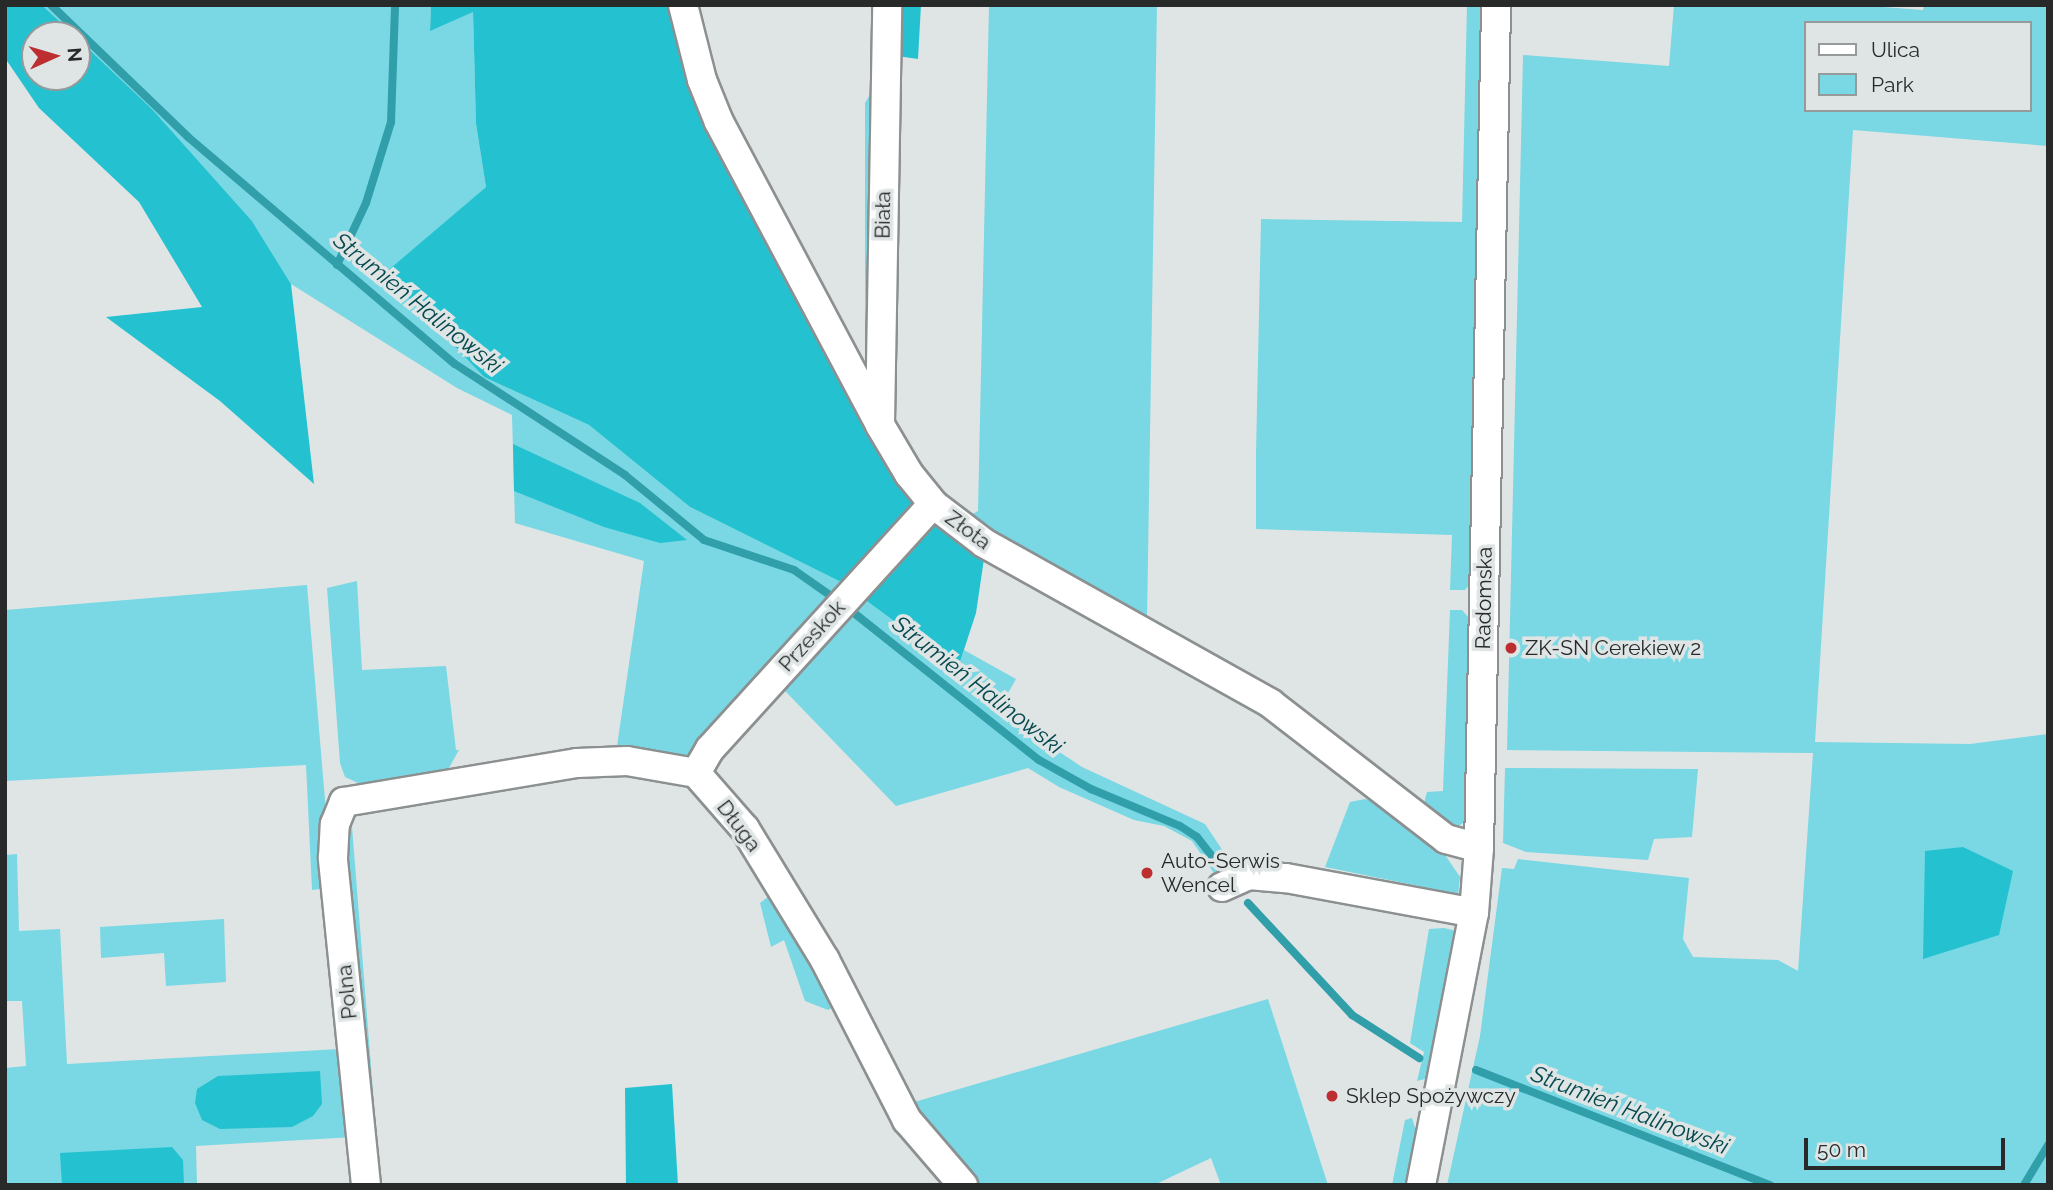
<!DOCTYPE html>
<meta charset="utf-8">
<style>
body{margin:0}
#map{position:relative;width:2053px;height:1190px;overflow:hidden;background:#dfe5e5;font-family:Raleway,sans-serif}
div>[style]{position:absolute}
.green>*{inset:0;background:#79d8e3}
.forest>*{inset:0;background:#24c2d1}
.stream>*{height:8px;margin:-4px;padding:0 4px;transform-origin:4px;border-radius:4px;background:#319faa}
.roads{filter:drop-shadow(2px 0 #8c9091) drop-shadow(-2px 0 #8c9091) drop-shadow(0 2px #8c9091) drop-shadow(0 -2px #8c9091)}
.minor>*{height:28px;margin:-14px;padding:0 14px;transform-origin:14px;border-radius:14px;background:#fff}
.dots>*{width:19px;height:19px;translate:-50% -50%;box-sizing:border-box;border:4px solid #dfe5e5;border-radius:50%}
span{translate:-50% -50%;white-space:nowrap;text-align:center;line-height:1.15;-webkit-text-stroke:7px #dfe5e5;paint-order:stroke}
.street-label{font-size:21px;color:#282a2a}
.poi-label{font-size:21px;color:#282a2a}
.left{translate:0 -50%;text-align:left}
.water-label{font-size:23px;color:#05484e;font-style:italic}
.frame{position:absolute;inset:0;border:7px solid #282a2a;pointer-events:none}
.legend{position:absolute;left:1804px;top:21px;width:228px;height:91px;box-sizing:border-box;background:#dfe5e5;border:2px solid #969a9a;margin:0;padding:9px 12px;list-style:none;font-size:21px;color:#282a2a}
.legend li{display:flex;align-items:center;gap:14px;height:35px}
.legend b{width:35px;border:2px solid #969a9a}
.north{position:absolute;left:21px;top:21px;width:70px;height:70px;box-sizing:border-box;background:#dfe5e5;border:2px solid #969a9a;border-radius:50%;rotate:86deg;font-size:19px;font-weight:700;line-height:28px;text-align:center;color:#282a2a}
.north::after{content:'';display:block;margin:auto;width:24px;height:32px;background:#bd2e31;clip-path:polygon(50% 0,100% 100%,50% 72%,0 100%)}
.scale{position:absolute;left:1804px;top:1138px;width:201px;height:32px;box-sizing:border-box;border:4px solid #282a2a;border-top:0;padding-left:9px;font-size:21px;line-height:24px;white-space:nowrap;color:#282a2a;-webkit-text-stroke:5px #dfe5e5;paint-order:stroke}
</style>
<div id="map">
<div class="green">
<i style="clip-path:polygon(42px 5px,431px 5px,430px 30px,473px 11px,476px 124px,486px 187px,386px 273px,484px 377px,589px 425px,690px 507px,841px 582px,958px 668px,964px 650px,1016px 679px,998px 711px,1082px 767px,1205px 824px,1233px 866px,1216px 876px,1192px 841px,1164px 826px,1134px 820px,1059px 787px,1028px 768px,896px 806px,762px 667px,690px 759px,617px 746px,644px 561px,515px 523px,512px 415px,457px 388px,291px 284px,252px 221px,152px 109px)"></i>
<i style="clip-path:polygon(989px 5px,1157px 5px,1147px 619px,1057px 573px,967px 517px,978px 511px)"></i>
<i style="clip-path:polygon(1467px 5px,1481px 5px,1471px 583px,1465px 590px,1450px 590px,1452px 535px,1256px 529px,1256px 453px,1261px 219px,1462px 222px)"></i>
<i style="clip-path:polygon(evenodd,1674px 5px,1856px 5px,1923px 10px,1924px 5px,2048px 5px,2048px 146px,1853px 130px,1815px 742px,1970px 744px,2048px 734px,2048px 1185px,1447px 1185px,1480px 1036px,1502px 868px,1514px 869px,1518px 859px,1689px 878px,1683px 939px,1693px 957px,1778px 960px,1798px 971px,1813px 753px,1507px 750px,1523px 55px,1669px 66px,1674px 5px,1806px 23px,2030px 23px,2030px 110px,1806px 110px,1806px 23px)"></i>
<i style="clip-path:polygon(872px 25px,879px 27px,872px 392px,865px 382px,865px 103px,872px 91px)"></i>
<i style="clip-path:polygon(357px 581px,362px 670px,446px 666px,456px 750px,459px 750px,445px 775px,369px 788px,345px 777px,340px 763px,327px 588px)"></i>
<i style="clip-path:polygon(307px 585px,326px 812px,327px 888px,312px 890px,306px 765px,5px 781px,5px 610px)"></i>
<i style="clip-path:polygon(1450px 610px,1462px 610px,1470px 619px,1465px 821px,1454px 830px,1422px 811px,1427px 792px,1443px 791px)"></i>
<i style="clip-path:polygon(1505px 768px,1698px 769px,1692px 837px,1654px 839px,1648px 860px,1526px 852px,1503px 843px)"></i>
<i style="clip-path:polygon(1365px 799px,1378px 802px,1443px 852px,1460px 877px,1458px 894px,1325px 867px,1350px 802px)"></i>
<i style="clip-path:polygon(351px 814px,374px 1104px,368px 1104px,341px 865px)"></i>
<i style="clip-path:polygon(17px 854px,19px 931px,60px 929px,67px 1064px,340px 1049px,354px 1137px,196px 1146px,197px 1185px,5px 1185px,5px 1068px,26px 1066px,22px 1001px,5px 1001px,5px 855px)"></i>
<i style="clip-path:polygon(758px 880px,798px 930px,833px 1007px,828px 1010px,805px 1001px,784px 940px,771px 947px,760px 903px,769px 896px)"></i>
<i style="clip-path:polygon(224px 919px,226px 982px,166px 986px,164px 953px,101px 958px,100px 927px)"></i>
<i style="clip-path:polygon(1444px 928px,1457px 931px,1433px 1077px,1417px 1081px,1424px 1052px,1410px 1043px,1429px 929px)"></i>
<i style="clip-path:polygon(1268px 999px,1328px 1185px,1221px 1185px,1211px 1158px,1154px 1185px,971px 1185px,911px 1103px)"></i>
<i style="clip-path:polygon(1412px 1118px,1418px 1137px,1409px 1185px,1392px 1185px,1405px 1120px)"></i>
</div>
<div class="forest">
<i style="clip-path:polygon(5px 5px,42px 5px,74px 35px,35px 35px,35px 77px,77px 77px,77px 38px,152px 109px,252px 221px,291px 284px,314px 484px,220px 401px,106px 317px,202px 307px,139px 202px,39px 108px,5px 58px)"></i>
<i style="clip-path:polygon(431px 5px,672px 5px,684px 68px,710px 134px,892px 468px,913px 503px,984px 559px,976px 613px,958px 668px,841px 582px,690px 507px,589px 425px,484px 377px,385px 273px,486px 187px,476px 124px,473px 12px,430px 31px)"></i>
<i style="clip-path:polygon(897px 5px,921px 5px,918px 59px,897px 56px)"></i>
<i style="clip-path:polygon(513px 444px,640px 503px,687px 540px,660px 543px,604px 527px,514px 491px)"></i>
<i style="clip-path:polygon(1963px 847px,2013px 871px,1999px 935px,1923px 959px,1925px 851px)"></i>
<i style="clip-path:polygon(320px 1071px,322px 1104px,313px 1116px,292px 1127px,220px 1129px,202px 1120px,195px 1103px,197px 1089px,218px 1076px)"></i>
<i style="clip-path:polygon(672px 1084px,678px 1185px,626px 1185px,625px 1088px)"></i>
<i style="clip-path:polygon(172px 1147px,183px 1160px,184px 1185px,62px 1185px,60px 1153px)"></i>
</div>
<div class="stream">
<i style="left:51px;top:5px;width:190px;rotate:43.9deg"></i>
<i style="left:188px;top:137px;width:350px;rotate:40.4deg"></i>
<i style="left:455px;top:364px;width:203px;rotate:33.1deg"></i>
<i style="left:625px;top:475px;width:102px;rotate:39.4deg"></i>
<i style="left:704px;top:540px;width:95px;rotate:18.4deg"></i>
<i style="left:794px;top:570px;width:49px;rotate:35deg"></i>
<i style="left:337px;top:265px;width:68px;rotate:-64.9deg"></i>
<i style="left:366px;top:203px;width:85px;rotate:-72.8deg"></i>
<i style="left:391px;top:122px;width:117px;rotate:-88deg"></i>
<i style="left:854px;top:613px;width:236px;rotate:38.5deg"></i>
<i style="left:1039px;top:760px;width:60px;rotate:29.1deg"></i>
<i style="left:1091px;top:789px;width:96px;rotate:22.6deg"></i>
<i style="left:1180px;top:826px;width:20px;rotate:33deg"></i>
<i style="left:1197px;top:837px;width:39px;rotate:52deg"></i>
<i style="left:1248px;top:903px;width:153px;rotate:47.1deg"></i>
<i style="left:1352px;top:1015px;width:80px;rotate:32.7deg"></i>
<i style="left:1476px;top:1070px;width:316px;rotate:21.4deg"></i>
<i style="left:2024px;top:1185px;width:47px;rotate:-59deg"></i>
</div>
<div class="roads">
<div class="minor">
<i style="left:683px;top:5px;width:77px;rotate:75.8deg"></i>
<i style="left:702px;top:80px;width:45px;rotate:68deg"></i>
<i style="left:719px;top:122px;width:343px;rotate:62deg"></i>
<i style="left:880px;top:425px;width:57px;rotate:59.4deg"></i>
<i style="left:909px;top:474px;width:38px;rotate:51deg"></i>
<i style="left:933px;top:504px;width:64px;rotate:37.4deg"></i>
<i style="left:984px;top:543px;width:328px;rotate:29.2deg"></i>
<i style="left:1270px;top:703px;width:222px;rotate:37.7deg"></i>
<i style="left:1446px;top:839px;width:34px;rotate:15deg"></i>
<i style="left:880px;top:422px;width:417px;rotate:-89deg"></i>
<i style="left:696px;top:773px;width:28px;rotate:-60deg"></i>
<i style="left:710px;top:749px;width:331px;rotate:-47.7deg"></i>
<i style="left:1222px;top:887px;width:30px;rotate:-24deg"></i>
<i style="left:1249px;top:875px;width:37px;rotate:5deg"></i>
<i style="left:1286px;top:878px;width:191px;rotate:10.5deg"></i>
<i style="left:366px;top:1185px;width:329px;rotate:-95.8deg"></i>
<i style="left:333px;top:858px;width:34px;rotate:-87deg"></i>
<i style="left:335px;top:824px;width:24px;rotate:-68deg"></i>
<i style="left:344px;top:802px;width:236px;rotate:-9.5deg"></i>
<i style="left:577px;top:763px;width:50px;rotate:-2.3deg"></i>
<i style="left:627px;top:761px;width:70px;rotate:9.9deg"></i>
<i style="left:696px;top:773px;width:74px;rotate:48.8deg"></i>
<i style="left:745px;top:829px;width:153px;rotate:58.6deg"></i>
<i style="left:825px;top:960px;width:180px;rotate:62.9deg"></i>
<i style="left:907px;top:1120px;width:86px;rotate:49.3deg"></i>
<i style="left:1421px;top:1185px;width:277px;rotate:-79deg"></i>
<i style="left:1474px;top:913px;width:65px;rotate:-85.6deg"></i>
<i style="left:1479px;top:848px;width:843px;rotate:-88.84deg"></i>
</div>
</div>
<div class="dots">
<i style="left:1511px;top:648px;background:#bd2e31"></i>
<i style="left:1147px;top:873px;background:#bd2e31"></i>
<i style="left:1332px;top:1096px;background:#bd2e31"></i>
</div>
<div class="street-label">
<span style="left:883px;top:215px;rotate:-89deg">Biała</span>
<span style="left:968px;top:530px;rotate:36deg">Złota</span>
<span style="left:1484px;top:598px;rotate:-89deg">Radomska</span>
<span style="left:812px;top:636px;rotate:-48deg">Przeskok</span>
<span style="left:739px;top:826px;rotate:53deg">Długa</span>
<span style="left:347px;top:992px;rotate:-96deg">Polna</span>
</div>
<div class="poi-label">
<span class="left" style="left:1525px;top:648px">ZK-SN Cerekiew 2</span>
<span class="left" style="left:1161px;top:873px">Auto-Serwis<br>Wencel</span>
<span class="left" style="left:1346px;top:1096px">Sklep Spożywczy</span>
</div>
<div class="water-label">
<span style="left:418px;top:303px;rotate:39deg">Strumień Halinowski</span>
<span style="left:978px;top:685px;rotate:38deg">Strumień Halinowski</span>
<span style="left:1630px;top:1110px;rotate:21deg">Strumień Halinowski</span>
</div>
<div class="frame"></div>
<ul class="legend">
<li><b style="height:9px;background:#fff"></b>Ulica</li>
<li><b style="height:19px;background:#79d8e3"></b>Park</li>
</ul>
<div class="north">N</div>
<div class="scale">50 m</div>
</div>
